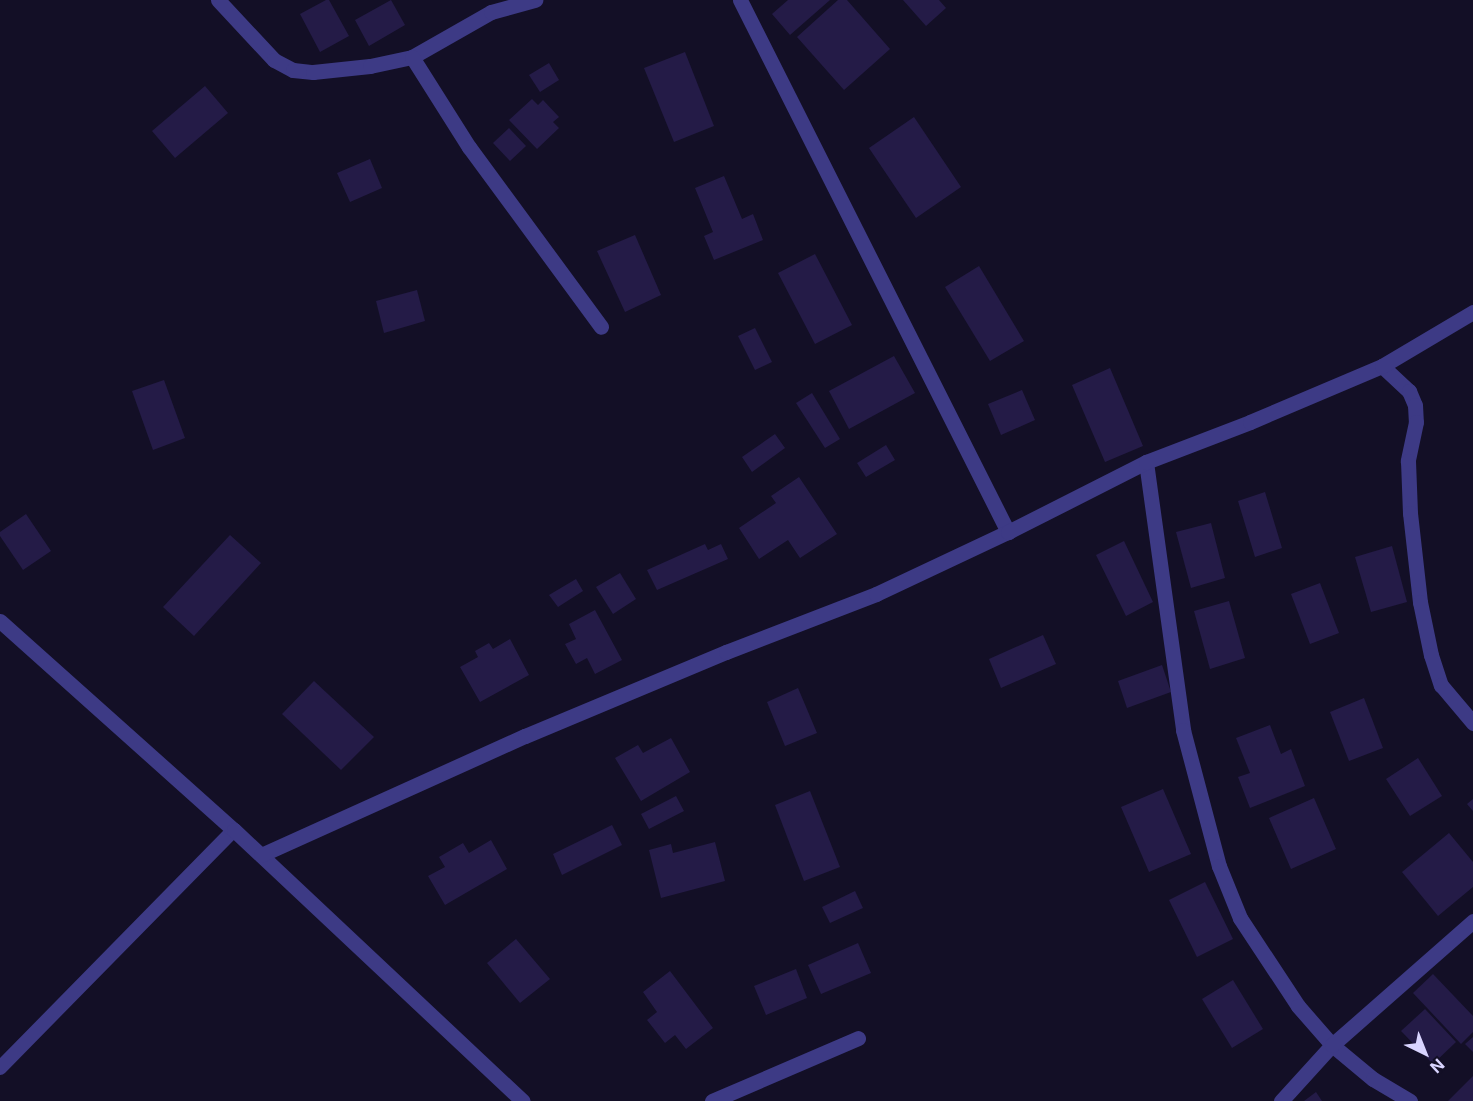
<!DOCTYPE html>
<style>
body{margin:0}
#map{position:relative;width:1473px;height:1101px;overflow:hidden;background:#130f26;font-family:Inter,sans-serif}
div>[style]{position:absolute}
.building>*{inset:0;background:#241b47}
.service>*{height:14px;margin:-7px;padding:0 7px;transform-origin:7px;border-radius:7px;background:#3d3a85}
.minor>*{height:15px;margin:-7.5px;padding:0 7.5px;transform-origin:7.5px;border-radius:7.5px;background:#3d3a85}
span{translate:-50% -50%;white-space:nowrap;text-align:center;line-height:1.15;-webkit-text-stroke:4.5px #130f26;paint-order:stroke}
.north{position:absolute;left:1395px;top:1023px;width:60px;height:60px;-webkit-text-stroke:4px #130f26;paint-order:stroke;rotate:137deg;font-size:16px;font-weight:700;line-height:24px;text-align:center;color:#d9d4ff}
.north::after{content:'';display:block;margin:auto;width:21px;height:27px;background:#d9d4ff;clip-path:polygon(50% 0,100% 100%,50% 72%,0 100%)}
</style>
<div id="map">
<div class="building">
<i style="clip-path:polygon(326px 0,329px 0,349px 36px,320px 52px,300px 14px)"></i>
<i style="clip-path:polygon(391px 0,405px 25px,369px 46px,355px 20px)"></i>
<i style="clip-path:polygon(788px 0,830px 0,790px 35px,772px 14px)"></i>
<i style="clip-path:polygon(838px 0,847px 0,890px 49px,844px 90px,797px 37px)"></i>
<i style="clip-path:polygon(903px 0,939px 0,946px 8px,926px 26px)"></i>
<i style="clip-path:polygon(685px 52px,714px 126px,674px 142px,644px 68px)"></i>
<i style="clip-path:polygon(549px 63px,559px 80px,540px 92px,529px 75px)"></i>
<i style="clip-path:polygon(205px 86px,228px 113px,175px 158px,152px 131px)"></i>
<i style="clip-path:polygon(532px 99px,538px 105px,543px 100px,559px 117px,553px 122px,559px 128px,537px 149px,509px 120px)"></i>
<i style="clip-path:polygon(914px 117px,961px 187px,916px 218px,869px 148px)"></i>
<i style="clip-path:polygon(509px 128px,526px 146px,510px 161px,493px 143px)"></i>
<i style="clip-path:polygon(370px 159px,382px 188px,350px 202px,337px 173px)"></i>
<i style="clip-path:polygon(724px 176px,742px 219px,753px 214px,763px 240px,714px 260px,704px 236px,713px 232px,695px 188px)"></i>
<i style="clip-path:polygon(635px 235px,661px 295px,625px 312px,597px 251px)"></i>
<i style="clip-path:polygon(815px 254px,852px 325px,815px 344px,778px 273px)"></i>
<i style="clip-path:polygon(979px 266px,1024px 341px,990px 361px,945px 287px)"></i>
<i style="clip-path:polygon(417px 290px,425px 321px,384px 333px,376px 301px)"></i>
<i style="clip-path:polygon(755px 328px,772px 362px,755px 370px,738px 336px)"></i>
<i style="clip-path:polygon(894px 356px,915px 393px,849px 429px,829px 391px)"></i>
<i style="clip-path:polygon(1110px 368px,1143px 446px,1105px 462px,1072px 385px)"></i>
<i style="clip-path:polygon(164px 380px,185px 438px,153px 450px,132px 391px)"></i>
<i style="clip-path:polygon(1022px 390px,1035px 420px,1001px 435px,988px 404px)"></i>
<i style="clip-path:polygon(812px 393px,840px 439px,825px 448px,796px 403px)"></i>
<i style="clip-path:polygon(775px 434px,785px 448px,752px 472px,742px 457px)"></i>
<i style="clip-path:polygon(886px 445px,895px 460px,866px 477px,857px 463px)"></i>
<i style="clip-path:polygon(799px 477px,837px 534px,800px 558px,788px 540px,759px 559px,739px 528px,776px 503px,771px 496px)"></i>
<i style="clip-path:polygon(1265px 492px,1282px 548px,1255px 557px,1238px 501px)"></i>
<i style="clip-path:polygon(26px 514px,51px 551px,23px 570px,0 536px,0 532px)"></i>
<i style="clip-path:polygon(1211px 523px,1225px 578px,1191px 588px,1176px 532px)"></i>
<i style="clip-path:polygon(230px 535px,261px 563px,194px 636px,163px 607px)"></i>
<i style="clip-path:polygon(1124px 541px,1153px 602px,1126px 616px,1096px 555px)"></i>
<i style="clip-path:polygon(705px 544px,708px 550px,721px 544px,728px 559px,657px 590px,647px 570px)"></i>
<i style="clip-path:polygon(1392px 546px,1407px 602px,1371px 612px,1355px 557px)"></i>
<i style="clip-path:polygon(620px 573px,636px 599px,613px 614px,596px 587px)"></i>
<i style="clip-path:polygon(576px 579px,583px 591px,558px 607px,549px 595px)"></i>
<i style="clip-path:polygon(1320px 583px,1339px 633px,1310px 644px,1291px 594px)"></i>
<i style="clip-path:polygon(1229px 601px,1245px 658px,1210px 669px,1194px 611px)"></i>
<i style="clip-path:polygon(595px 610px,622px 660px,595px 674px,587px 658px,576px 664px,565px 644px,576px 639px,569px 624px)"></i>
<i style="clip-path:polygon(1043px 635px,1056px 664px,1001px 688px,989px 659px)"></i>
<i style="clip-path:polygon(510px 639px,529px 675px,480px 702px,460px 667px,478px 657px,475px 651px,489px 643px,493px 649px)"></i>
<i style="clip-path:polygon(1162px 665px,1171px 692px,1127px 708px,1118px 681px)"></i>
<i style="clip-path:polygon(314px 681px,374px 737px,341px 770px,282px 714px)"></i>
<i style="clip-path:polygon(798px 688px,817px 733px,785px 746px,767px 702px)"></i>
<i style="clip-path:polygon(1364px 698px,1383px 748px,1349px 761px,1330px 712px)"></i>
<i style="clip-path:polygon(1270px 725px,1281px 754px,1291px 749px,1305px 786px,1250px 808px,1238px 777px,1250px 773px,1236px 738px)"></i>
<i style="clip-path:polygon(671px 738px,690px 772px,641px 801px,615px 758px,638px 745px,643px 753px)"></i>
<i style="clip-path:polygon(1418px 758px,1442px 796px,1410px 816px,1386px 779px)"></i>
<i style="clip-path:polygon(1163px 789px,1191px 854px,1149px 872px,1121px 807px)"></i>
<i style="clip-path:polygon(810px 791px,840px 867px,804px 881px,775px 805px)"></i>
<i style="clip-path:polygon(676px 796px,684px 811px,649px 829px,641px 814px)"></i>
<i style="clip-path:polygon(1314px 798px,1336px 849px,1291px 869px,1269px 818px)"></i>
<i style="clip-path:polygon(1473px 799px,1473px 811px,1467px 804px)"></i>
<i style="clip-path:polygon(612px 825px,622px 845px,562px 875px,553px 854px)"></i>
<i style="clip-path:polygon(1449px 833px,1473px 862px,1473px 887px,1438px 916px,1402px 872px)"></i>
<i style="clip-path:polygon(491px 840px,507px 869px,445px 905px,428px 876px,445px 867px,439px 857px,463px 843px,469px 853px)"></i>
<i style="clip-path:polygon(715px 842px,725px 881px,661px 898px,649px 850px,671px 844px,673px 853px)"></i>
<i style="clip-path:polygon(1205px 882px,1233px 939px,1197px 957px,1169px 900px)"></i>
<i style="clip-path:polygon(855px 891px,863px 908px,830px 923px,822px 907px)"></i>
<i style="clip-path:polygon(516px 939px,550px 979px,520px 1003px,487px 963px)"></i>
<i style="clip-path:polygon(858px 943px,871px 973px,821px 994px,808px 965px)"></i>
<i style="clip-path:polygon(796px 969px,807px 998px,766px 1015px,754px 986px)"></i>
<i style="clip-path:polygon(670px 971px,713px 1028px,686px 1049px,675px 1035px,665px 1043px,647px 1020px,657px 1012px,643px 992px)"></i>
<i style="clip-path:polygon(1433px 974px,1473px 1016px,1473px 1032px,1461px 1044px,1413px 993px)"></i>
<i style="clip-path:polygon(1233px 980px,1263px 1029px,1232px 1048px,1202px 999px)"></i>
<i style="clip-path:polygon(1425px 1009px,1456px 1042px,1433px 1064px,1401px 1031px)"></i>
<i style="clip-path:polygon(1473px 1037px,1473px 1052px,1465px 1044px)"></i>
<i style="clip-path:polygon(1473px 1076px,1473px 1101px,1448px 1101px)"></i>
<i style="clip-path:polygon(1316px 1092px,1322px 1101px,1304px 1101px)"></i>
</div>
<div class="service">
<i style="left:0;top:1068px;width:334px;rotate:-45.5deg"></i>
</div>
<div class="minor">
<i style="left:218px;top:0;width:82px;rotate:47deg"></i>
<i style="left:274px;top:60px;width:21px;rotate:28deg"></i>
<i style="left:293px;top:70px;width:20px;rotate:6deg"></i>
<i style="left:313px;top:72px;width:57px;rotate:-6deg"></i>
<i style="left:370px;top:66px;width:43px;rotate:-12.1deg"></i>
<i style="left:412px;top:57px;width:91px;rotate:-29.7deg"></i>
<i style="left:491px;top:12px;width:46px;rotate:-15.3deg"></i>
<i style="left:740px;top:0;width:596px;rotate:63.26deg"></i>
<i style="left:412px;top:57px;width:107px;rotate:57.7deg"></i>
<i style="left:469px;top:147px;width:223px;rotate:53.7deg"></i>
<i style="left:1382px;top:366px;width:37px;rotate:43deg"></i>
<i style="left:1409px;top:391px;width:15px;rotate:67deg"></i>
<i style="left:1415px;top:405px;width:17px;rotate:87deg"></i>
<i style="left:1416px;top:422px;width:40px;rotate:102deg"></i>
<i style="left:1408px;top:461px;width:52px;rotate:87.8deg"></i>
<i style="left:1410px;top:513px;width:90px;rotate:83.6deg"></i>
<i style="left:1420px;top:602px;width:54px;rotate:78.3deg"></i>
<i style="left:1431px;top:655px;width:32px;rotate:72deg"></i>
<i style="left:1441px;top:685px;width:50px;rotate:49.9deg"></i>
<i style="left:1146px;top:462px;width:271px;rotate:82.1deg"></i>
<i style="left:1183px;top:730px;width:141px;rotate:75.2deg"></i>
<i style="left:1219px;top:866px;width:56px;rotate:68deg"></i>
<i style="left:1240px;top:918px;width:105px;rotate:56.6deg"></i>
<i style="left:1298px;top:1006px;width:52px;rotate:48.9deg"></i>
<i style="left:1332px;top:1045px;width:53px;rotate:39.7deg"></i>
<i style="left:1373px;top:1079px;width:43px;rotate:30.7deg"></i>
<i style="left:0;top:621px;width:314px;rotate:41.8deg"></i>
<i style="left:234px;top:830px;width:396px;rotate:43.2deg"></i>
<i style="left:261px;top:855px;width:290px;rotate:-24.3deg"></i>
<i style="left:525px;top:736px;width:218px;rotate:-22.7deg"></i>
<i style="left:726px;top:652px;width:161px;rotate:-21.1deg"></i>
<i style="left:876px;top:594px;width:146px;rotate:-25.2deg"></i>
<i style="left:1008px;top:532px;width:155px;rotate:-26.9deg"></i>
<i style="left:1146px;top:462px;width:111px;rotate:-21deg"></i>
<i style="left:1250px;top:422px;width:143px;rotate:-23deg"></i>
<i style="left:1382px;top:366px;width:106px;rotate:-30.7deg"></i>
<i style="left:712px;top:1101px;width:159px;rotate:-23.3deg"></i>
<i style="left:1281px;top:1101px;width:76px;rotate:-47.7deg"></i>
<i style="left:1332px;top:1045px;width:188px;rotate:-41.3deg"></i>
</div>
<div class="north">N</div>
</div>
